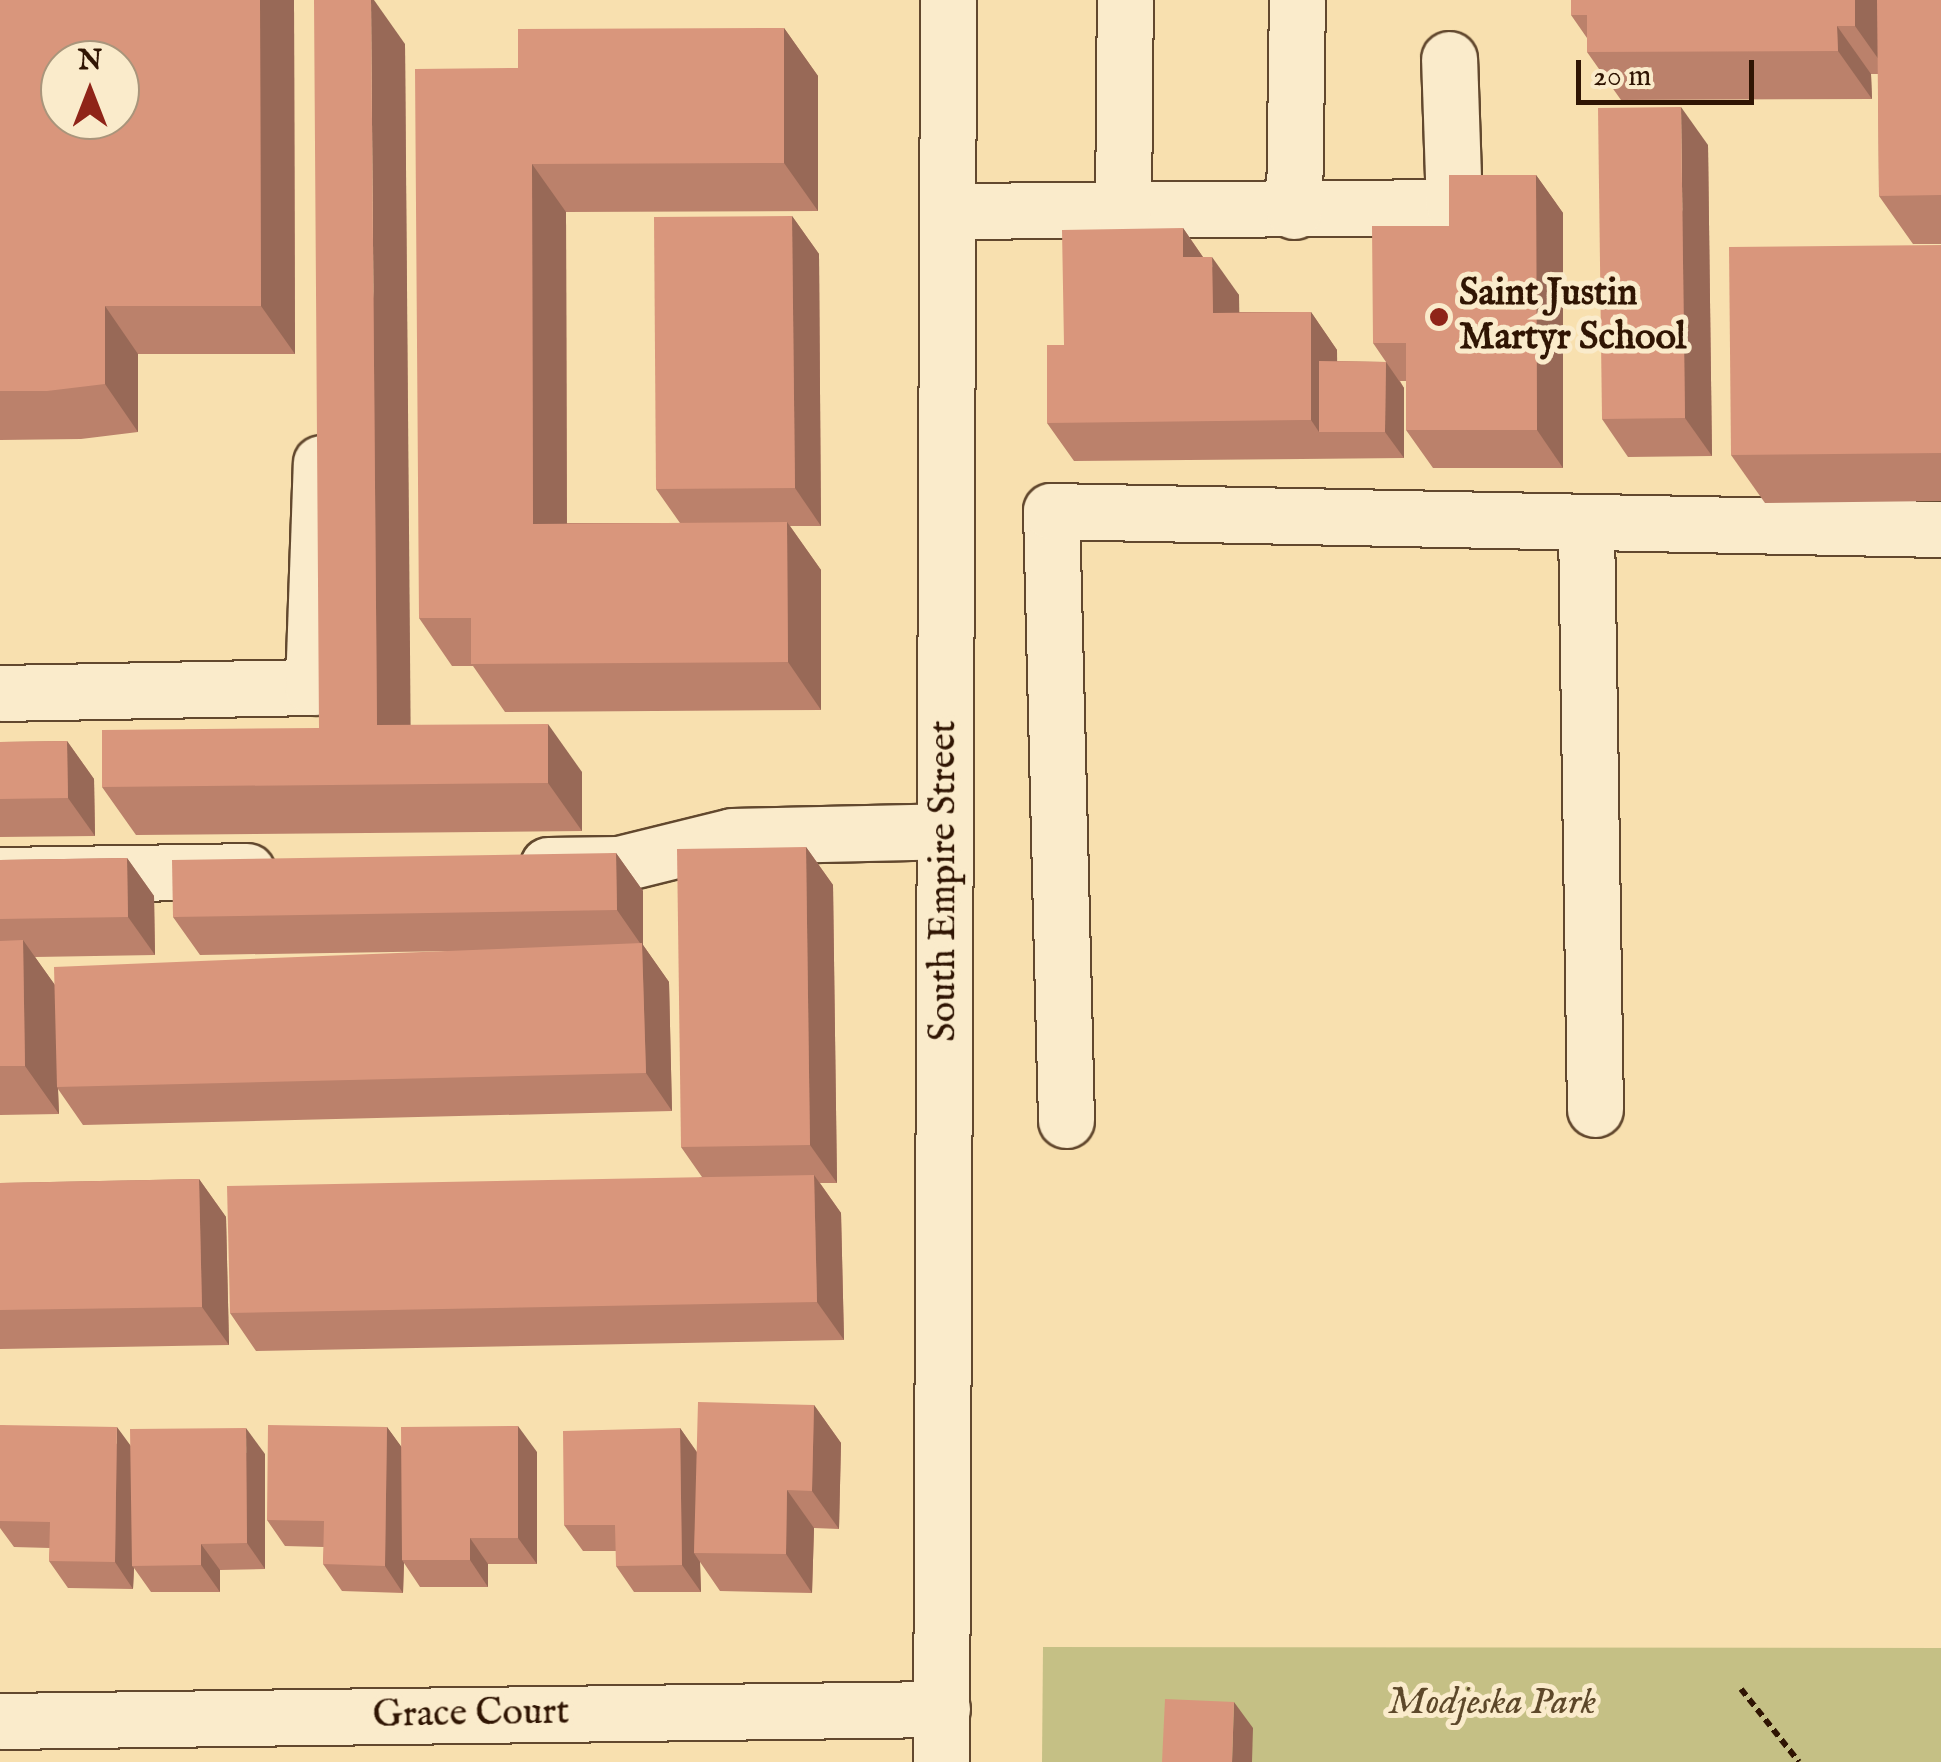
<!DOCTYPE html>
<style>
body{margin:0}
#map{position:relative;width:1941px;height:1762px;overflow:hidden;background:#f8e0af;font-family:"IM FELL English",serif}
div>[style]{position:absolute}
.green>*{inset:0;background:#c5c085}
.path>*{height:6px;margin-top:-3px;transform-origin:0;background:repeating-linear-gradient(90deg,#301503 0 8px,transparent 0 13px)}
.roads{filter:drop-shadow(2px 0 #62482e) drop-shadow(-2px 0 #62482e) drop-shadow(0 2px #62482e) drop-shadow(0 -2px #62482e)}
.minor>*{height:55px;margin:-27.5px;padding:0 27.5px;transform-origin:27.5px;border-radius:27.5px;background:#faebcb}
.wall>*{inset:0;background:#bb816b}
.shaded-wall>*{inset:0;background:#986957}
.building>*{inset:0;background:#d9967c}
.dots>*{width:28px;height:28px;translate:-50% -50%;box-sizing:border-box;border:5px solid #faebcb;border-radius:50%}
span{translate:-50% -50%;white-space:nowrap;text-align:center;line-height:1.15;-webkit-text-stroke:10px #faebcb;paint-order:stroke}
.poi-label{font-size:38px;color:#301503;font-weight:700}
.left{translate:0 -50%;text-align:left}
.street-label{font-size:38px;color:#301503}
.park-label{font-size:38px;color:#5d482a;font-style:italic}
.north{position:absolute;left:40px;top:40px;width:100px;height:100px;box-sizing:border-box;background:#faebcb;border:2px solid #a9957b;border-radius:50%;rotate:0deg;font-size:28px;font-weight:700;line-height:40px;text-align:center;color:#301503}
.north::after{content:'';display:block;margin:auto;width:35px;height:45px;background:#8f2418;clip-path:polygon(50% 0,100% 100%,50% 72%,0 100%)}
.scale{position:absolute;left:1576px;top:60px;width:178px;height:45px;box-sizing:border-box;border:5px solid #301503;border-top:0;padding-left:12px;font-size:30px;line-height:35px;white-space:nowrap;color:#301503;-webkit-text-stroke:8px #faebcb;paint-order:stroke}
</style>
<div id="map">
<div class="green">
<i style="clip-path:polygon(1043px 1647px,1941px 1648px,1941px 1762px,1042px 1762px)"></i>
</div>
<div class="path">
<i style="left:1741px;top:1689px;width:93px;rotate:51.5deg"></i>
</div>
<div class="roads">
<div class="minor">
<i style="left:948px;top:211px;width:506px;rotate:-0.45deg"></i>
<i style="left:1454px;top:207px;width:148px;rotate:-91.9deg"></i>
<i style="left:1123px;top:211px;width:211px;rotate:-89.5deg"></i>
<i style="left:1294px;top:211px;width:211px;rotate:-89.2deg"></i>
<i style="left:1586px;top:525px;width:584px;rotate:89.12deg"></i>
<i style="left:0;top:693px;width:313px;rotate:-1.1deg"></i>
<i style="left:313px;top:687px;width:224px;rotate:-88deg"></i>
<i style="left:548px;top:865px;width:71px;rotate:-0.8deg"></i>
<i style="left:619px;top:864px;width:116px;rotate:-13.9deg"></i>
<i style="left:732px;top:836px;width:213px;rotate:-1.3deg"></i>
<i style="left:0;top:875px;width:247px;rotate:-0.9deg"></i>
<i style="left:1066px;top:1120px;width:609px;rotate:-91.41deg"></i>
<i style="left:1051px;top:511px;width:890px;rotate:1.16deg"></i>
<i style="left:0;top:1721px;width:942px;rotate:-0.73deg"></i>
<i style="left:941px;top:1762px;width:1762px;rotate:-89.77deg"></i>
</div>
</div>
<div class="wall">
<i style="clip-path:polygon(0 0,294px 0,295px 354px,138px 354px,138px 432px,81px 439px,0 440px)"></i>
<i style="clip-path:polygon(1941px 0,1941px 244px,1913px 244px,1879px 196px,1878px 74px,1871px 74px,1872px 99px,1621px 100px,1587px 52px,1587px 38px,1571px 15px)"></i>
<i style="clip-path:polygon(784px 28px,818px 76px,818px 211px,566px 212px,567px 523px,680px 523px,656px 489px,792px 216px,819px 254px,821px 526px,790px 526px,821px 570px,821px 710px,505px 712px,473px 666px,452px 666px,419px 618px,518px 68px)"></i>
<i style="clip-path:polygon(405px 44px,410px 725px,582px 772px,582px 831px,136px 835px,102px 787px,319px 728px)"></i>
<i style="clip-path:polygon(1708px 145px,1712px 456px,1628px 457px,1602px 419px)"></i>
<i style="clip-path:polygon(1536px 175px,1563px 213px,1563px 468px,1433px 468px,1406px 430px,1406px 381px,1400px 381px,1404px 388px,1404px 458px,1074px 461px,1047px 423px,1183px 228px,1203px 257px,1239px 295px,1239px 312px,1311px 312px,1337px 350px,1337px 361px,1386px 362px,1373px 343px,1449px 226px)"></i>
<i style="clip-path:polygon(1941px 245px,1941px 501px,1765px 503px,1731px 455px)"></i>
<i style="clip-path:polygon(67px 741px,94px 779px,95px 836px,0 837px,0 742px)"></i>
<i style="clip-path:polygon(806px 847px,833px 885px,837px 1183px,820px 1183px,841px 1213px,844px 1340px,256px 1351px,230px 1313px,702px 1177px,681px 1147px)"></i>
<i style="clip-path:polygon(616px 853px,643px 891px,643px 945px,669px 982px,672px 1111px,83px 1125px,58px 1089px,59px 1114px,0 1115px,0 860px,127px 858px,154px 896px,155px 955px,35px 957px,55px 985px,453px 951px,200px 955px,173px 917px)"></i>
<i style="clip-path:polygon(199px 1179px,226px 1217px,229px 1345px,0 1349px,0 1183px)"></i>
<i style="clip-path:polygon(814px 1405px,841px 1443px,839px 1529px,814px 1528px,812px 1593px,720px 1591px,700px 1562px,701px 1592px,634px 1592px,616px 1566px,616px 1551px,583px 1551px,564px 1525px,680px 1428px,697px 1452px)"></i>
<i style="clip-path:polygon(0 1425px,131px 1446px,265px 1454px,265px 1569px,220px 1570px,220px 1592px,151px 1592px,134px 1568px,133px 1589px,68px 1588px,49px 1561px,50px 1548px,14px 1547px,0 1528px)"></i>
<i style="clip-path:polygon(387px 1427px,401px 1447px,537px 1452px,537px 1564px,488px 1564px,488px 1587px,420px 1587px,404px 1563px,403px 1593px,342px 1591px,323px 1564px,324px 1547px,285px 1546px,267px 1520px)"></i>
</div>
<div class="shaded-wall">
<i style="clip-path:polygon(260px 0,294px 0,295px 354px,261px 306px)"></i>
<i style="clip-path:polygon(371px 0,374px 0,405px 44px,411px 773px,377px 725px)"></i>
<i style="clip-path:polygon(1855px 0,1889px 0,1889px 74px,1855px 26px)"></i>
<i style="clip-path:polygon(1837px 26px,1871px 74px,1872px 99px,1838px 51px)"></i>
<i style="clip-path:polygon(784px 28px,818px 76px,818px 211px,784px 163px)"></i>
<i style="clip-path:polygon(1681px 107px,1708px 145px,1712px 456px,1685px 418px)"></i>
<i style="clip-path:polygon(532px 164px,566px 212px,567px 572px,533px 524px)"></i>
<i style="clip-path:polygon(1536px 175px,1563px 213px,1563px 468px,1537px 430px)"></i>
<i style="clip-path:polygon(792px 216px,819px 254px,821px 526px,795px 488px)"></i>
<i style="clip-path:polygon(1183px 228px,1209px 266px,1183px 257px)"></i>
<i style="clip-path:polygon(1212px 257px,1239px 295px,1240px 351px,1213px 313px)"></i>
<i style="clip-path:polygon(105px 306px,138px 354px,138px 432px,105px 384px)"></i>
<i style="clip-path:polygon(1311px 312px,1337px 350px,1338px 432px,1319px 432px,1311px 420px)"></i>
<i style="clip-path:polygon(1386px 362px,1404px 388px,1404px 458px,1385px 432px)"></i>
<i style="clip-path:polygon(787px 522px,821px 570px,821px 710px,788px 662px)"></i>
<i style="clip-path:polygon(548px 724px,582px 772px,582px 831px,548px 783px)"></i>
<i style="clip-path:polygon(67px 741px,94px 779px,95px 836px,68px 798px)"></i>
<i style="clip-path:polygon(806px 847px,833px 885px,837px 1183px,810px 1145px)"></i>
<i style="clip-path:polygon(616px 853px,643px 891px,643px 945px,669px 982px,672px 1111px,646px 1073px,642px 946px,617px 910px)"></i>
<i style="clip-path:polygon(127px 858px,154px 896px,155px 955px,128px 917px)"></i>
<i style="clip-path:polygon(23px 940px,57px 988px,57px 1087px,58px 1089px,59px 1114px,25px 1066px)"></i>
<i style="clip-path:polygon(814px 1175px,841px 1213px,844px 1340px,817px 1302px)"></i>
<i style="clip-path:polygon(199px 1179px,226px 1217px,229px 1345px,202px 1307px)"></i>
<i style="clip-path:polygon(814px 1405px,841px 1443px,839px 1529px,812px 1491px)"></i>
<i style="clip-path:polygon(518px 1426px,537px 1452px,537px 1564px,518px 1538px)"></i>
<i style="clip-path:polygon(117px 1427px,136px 1453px,132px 1566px,134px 1568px,133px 1589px,115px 1562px)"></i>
<i style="clip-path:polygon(387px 1427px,406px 1453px,402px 1560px,404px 1563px,403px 1593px,385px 1566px)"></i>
<i style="clip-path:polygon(246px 1428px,265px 1454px,265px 1569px,247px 1543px)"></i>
<i style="clip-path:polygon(680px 1428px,698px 1454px,694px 1553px,700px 1562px,701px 1592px,682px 1565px)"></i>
<i style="clip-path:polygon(787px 1490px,814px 1528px,812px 1593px,786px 1554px)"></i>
<i style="clip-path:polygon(470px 1538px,488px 1564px,488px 1587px,470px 1560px)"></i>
<i style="clip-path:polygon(201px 1544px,220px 1570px,220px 1592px,201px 1565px)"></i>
<i style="clip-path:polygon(1234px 1702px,1253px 1728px,1252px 1762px,1232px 1762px)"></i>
</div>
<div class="building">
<i style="clip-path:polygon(evenodd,0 0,260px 0,261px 306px,105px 306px,105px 384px,47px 391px,0 391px,0 0,60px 60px,120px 60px,120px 120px,60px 120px,60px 60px)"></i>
<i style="clip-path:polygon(314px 0,371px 0,377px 725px,548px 724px,548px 783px,102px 787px,102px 730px,319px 728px)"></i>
<i style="clip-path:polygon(1571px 0,1855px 0,1855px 26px,1837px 26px,1838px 51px,1587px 52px,1587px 15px,1571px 15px)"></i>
<i style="clip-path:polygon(1877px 0,1941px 0,1941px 195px,1879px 196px)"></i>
<i style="clip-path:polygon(784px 28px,784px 163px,532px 164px,533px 524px,787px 522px,788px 662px,471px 664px,471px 618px,419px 618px,415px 69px,518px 68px,518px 29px)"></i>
<i style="clip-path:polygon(1681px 107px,1685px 418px,1602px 419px,1598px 108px)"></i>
<i style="clip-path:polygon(1449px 175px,1536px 175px,1537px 430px,1406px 430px,1406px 343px,1373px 343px,1372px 226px,1449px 226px)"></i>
<i style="clip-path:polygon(792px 216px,795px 488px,656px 489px,654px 217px)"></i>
<i style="clip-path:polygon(1183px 228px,1183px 257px,1212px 257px,1213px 313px,1311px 312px,1311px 420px,1047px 423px,1047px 345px,1064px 345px,1062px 230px)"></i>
<i style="clip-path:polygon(1941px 245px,1941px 453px,1731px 455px,1729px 247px)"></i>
<i style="clip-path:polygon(1319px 361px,1386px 362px,1385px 432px,1319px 432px)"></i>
<i style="clip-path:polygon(67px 741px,68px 798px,0 799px,0 742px)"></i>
<i style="clip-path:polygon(806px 847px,810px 1145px,681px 1147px,677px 849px)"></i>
<i style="clip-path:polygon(616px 853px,617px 910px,173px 917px,172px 860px)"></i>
<i style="clip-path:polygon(127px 858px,128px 917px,0 919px,0 860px)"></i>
<i style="clip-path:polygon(23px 940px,25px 1066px,0 1066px,0 941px)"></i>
<i style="clip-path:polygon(642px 943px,646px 1073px,57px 1087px,54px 967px)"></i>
<i style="clip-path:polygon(814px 1175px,817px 1302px,230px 1313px,227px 1186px)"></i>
<i style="clip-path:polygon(199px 1179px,202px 1307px,0 1310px,0 1183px)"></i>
<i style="clip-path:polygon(698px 1402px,814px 1405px,812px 1491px,787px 1490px,786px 1554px,694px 1553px)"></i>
<i style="clip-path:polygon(0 1425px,117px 1427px,115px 1562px,49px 1561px,50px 1522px,0 1521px)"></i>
<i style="clip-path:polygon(268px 1425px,387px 1427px,385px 1566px,323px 1564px,324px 1521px,267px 1520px)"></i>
<i style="clip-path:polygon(518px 1426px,518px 1538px,470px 1538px,470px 1560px,402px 1560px,401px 1427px)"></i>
<i style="clip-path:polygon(246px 1428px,247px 1543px,201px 1544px,201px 1565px,132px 1566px,130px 1429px)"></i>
<i style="clip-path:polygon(680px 1428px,682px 1565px,616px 1566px,615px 1525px,564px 1525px,563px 1431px)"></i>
<i style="clip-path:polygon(1165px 1699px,1234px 1702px,1232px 1762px,1162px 1762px)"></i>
</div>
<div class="dots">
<i style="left:1439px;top:317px;background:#8f2418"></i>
</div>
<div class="poi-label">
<span class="left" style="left:1459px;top:317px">Saint Justin<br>Martyr School</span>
</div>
<div class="street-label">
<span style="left:945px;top:881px;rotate:-90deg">South Empire Street</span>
<span style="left:471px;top:1715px;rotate:-1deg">Grace Court</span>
</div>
<div class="park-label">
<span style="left:1492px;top:1704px">Modjeska Park</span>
</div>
<div class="north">N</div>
<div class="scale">20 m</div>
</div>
